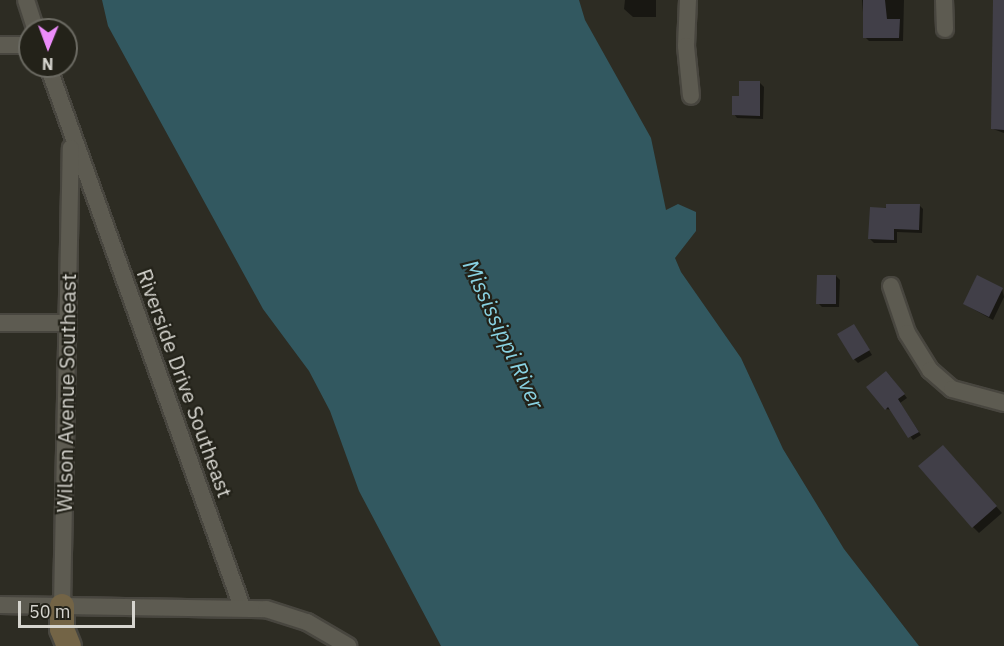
<!DOCTYPE html>
<style>
body{margin:0}
#map{position:relative;width:1004px;height:646px;overflow:hidden;background:#2d2c23;font-family:"IBM Plex Sans",sans-serif}
div>[style]{position:absolute}
.water>*{inset:0;background:#325860}
.shadow>*{inset:0;background:#0007}
.building>*{inset:0;background:#413f48}
.roads{filter:drop-shadow(2px 0 #48463f) drop-shadow(-2px 0 #48463f) drop-shadow(0 2px #48463f) drop-shadow(0 -2px #48463f)}
.street>*{height:16px;margin:-8px;padding:0 8px;transform-origin:8px;border-radius:8px;background:#5d5b51}
.secondary>*{height:24px;margin:-12px;padding:0 12px;transform-origin:12px;border-radius:12px;background:#736446}
span{translate:-50% -50%;white-space:nowrap;text-align:center;line-height:1.15;-webkit-text-stroke:4.5px #232219;paint-order:stroke}
.street-label{font-size:21px;color:#d6d5cf}
.water-label{font-size:22px;color:#89d2e2;font-style:italic}
.north{position:absolute;left:18px;top:18px;width:60px;height:60px;box-sizing:border-box;background:#232219;border:2px solid #6b6a62;border-radius:50%;rotate:181deg;font-size:16px;font-weight:700;line-height:24px;text-align:center;color:#d6d5cf}
.north::after{content:'';display:block;margin:auto;width:21px;height:27px;background:#ec8cfa;clip-path:polygon(50% 0,100% 100%,50% 72%,0 100%)}
.scale{position:absolute;left:18px;top:601px;width:117px;height:27px;box-sizing:border-box;border:3px solid #d6d5cf;border-top:0;padding-left:8px;font-size:18px;line-height:21px;white-space:nowrap;color:#d6d5cf;-webkit-text-stroke:4px #232219;paint-order:stroke}
</style>
<div id="map">
<div class="water">
<i style="clip-path:polygon(102px 0,579px 0,585px 20px,651px 138px,666px 210px,678px 204px,696px 212px,696px 231px,675px 258px,681px 272px,741px 358px,783px 449px,844px 549px,919px 646px,441px 646px,359px 491px,330px 411px,309px 371px,263px 309px,108px 26px)"></i>
</div>
<div class="shadow">
<i style="clip-path:polygon(625px 0,656px 0,656px 17px,633px 17px,624px 9px)"></i>
<i style="clip-path:polygon(862px 0,904px 0,903px 41px,869px 41px,865px 37px)"></i>
<i style="clip-path:polygon(1000px 0,1004px 0,1004px 133px,993px 129px)"></i>
<i style="clip-path:polygon(760px 83px,764px 87px,763px 119px,737px 118px,734px 114px,740px 98px)"></i>
<i style="clip-path:polygon(919px 205px,923px 209px,922px 233px,897px 232px,897px 243px,874px 243px,870px 239px,871px 209px)"></i>
<i style="clip-path:polygon(836px 276px,840px 280px,839px 307px,822px 307px,818px 303px)"></i>
<i style="clip-path:polygon(1002px 289px,1004px 297px,993px 320px,964px 304px)"></i>
<i style="clip-path:polygon(854px 326px,872px 355px,858px 363px,854px 359px)"></i>
<i style="clip-path:polygon(890px 376px,907px 398px,900px 403px,921px 435px,913px 440px,892px 410px,886px 409px)"></i>
<i style="clip-path:polygon(949px 453px,1002px 513px,979px 533px,973px 527px)"></i>
</div>
<div class="building">
<i style="clip-path:polygon(863px 0,885px 0,887px 19px,900px 19px,899px 38px,863px 38px)"></i>
<i style="clip-path:polygon(993px 0,1004px 0,1004px 130px,991px 129px)"></i>
<i style="clip-path:polygon(739px 81px,760px 81px,760px 116px,732px 115px,732px 96px,739px 96px)"></i>
<i style="clip-path:polygon(886px 204px,920px 204px,919px 230px,894px 229px,894px 240px,868px 239px,870px 207px,886px 208px)"></i>
<i style="clip-path:polygon(817px 275px,836px 275px,836px 304px,816px 304px)"></i>
<i style="clip-path:polygon(977px 275px,1003px 288px,989px 317px,963px 304px)"></i>
<i style="clip-path:polygon(854px 324px,870px 350px,853px 360px,837px 334px)"></i>
<i style="clip-path:polygon(886px 371px,905px 394px,898px 399px,919px 432px,908px 438px,888px 407px,885px 410px,866px 387px)"></i>
<i style="clip-path:polygon(943px 445px,997px 506px,972px 528px,918px 466px)"></i>
</div>
<div class="roads">
<div class="street">
<i style="left:26px;top:0;width:32px;rotate:72deg"></i>
<i style="left:688px;top:0;width:46px;rotate:92.5deg"></i>
<i style="left:686px;top:46px;width:50px;rotate:84.3deg"></i>
<i style="left:944px;top:0;width:29px;rotate:88deg"></i>
<i style="left:0;top:45px;width:30px"></i>
<i style="left:48px;top:66px;width:575px;rotate:70.27deg"></i>
<i style="left:891px;top:286px;width:50px;rotate:71.2deg"></i>
<i style="left:907px;top:333px;width:44px;rotate:58.1deg"></i>
<i style="left:930px;top:370px;width:29px;rotate:41deg"></i>
<i style="left:952px;top:389px;width:54px;rotate:15.1deg"></i>
<i style="left:0;top:323px;width:68px"></i>
<i style="left:0;top:605px;width:266px;rotate:0.9deg"></i>
<i style="left:266px;top:609px;width:43px;rotate:17.6deg"></i>
<i style="left:307px;top:622px;width:48px;rotate:30.3deg"></i>
<i style="left:62px;top:606px;width:458px;rotate:-88.9deg"></i>
</div>
<div class="secondary">
<i style="left:62px;top:606px;width:23px;rotate:90deg"></i>
<i style="left:62px;top:629px;width:18px;rotate:68deg"></i>
</div>
</div>
<div class="street-label">
<span style="left:185px;top:383px;rotate:70deg">Riverside Drive Southeast</span>
<span style="left:66px;top:393px;rotate:-89deg">Wilson Avenue Southeast</span>
</div>
<div class="water-label">
<span style="left:504px;top:334px;rotate:65deg">Mississippi River</span>
</div>
<div class="north">N</div>
<div class="scale">50 m</div>
</div>
